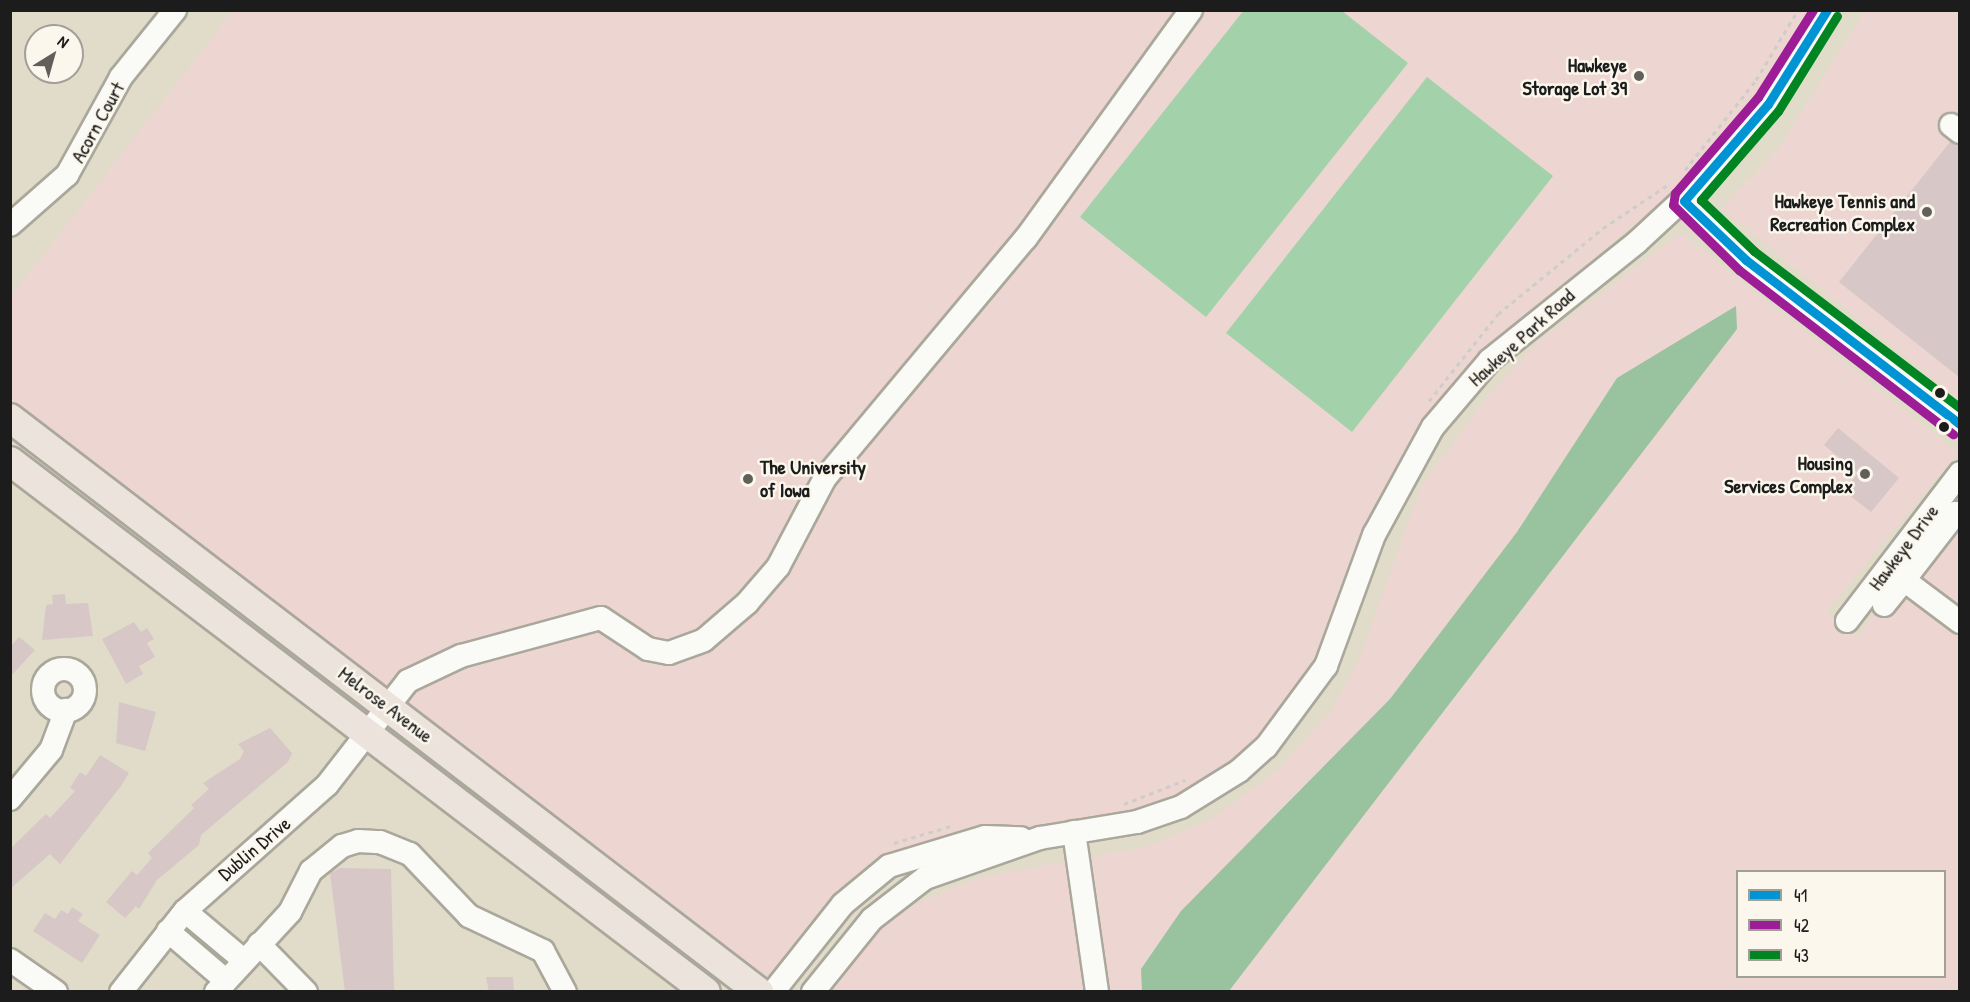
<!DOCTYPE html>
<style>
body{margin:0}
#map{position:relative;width:1970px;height:1002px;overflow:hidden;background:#e1dcca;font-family:"Patrick Hand",sans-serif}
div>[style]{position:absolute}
.built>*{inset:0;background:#edd5d1}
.green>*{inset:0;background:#a3d2aa}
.forest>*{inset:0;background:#98c39e}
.building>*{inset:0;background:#d7c7c6}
.path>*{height:3px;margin-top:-1.5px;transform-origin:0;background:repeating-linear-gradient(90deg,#cecdc8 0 4.5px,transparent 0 9px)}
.roads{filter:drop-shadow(2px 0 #aaa79b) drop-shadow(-2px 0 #aaa79b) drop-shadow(0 2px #aaa79b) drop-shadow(0 -2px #aaa79b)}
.minor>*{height:22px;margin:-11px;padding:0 11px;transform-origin:11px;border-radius:11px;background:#fafaf7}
.minor>.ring{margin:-11px;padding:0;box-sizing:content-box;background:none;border:22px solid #fafaf7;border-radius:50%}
.major>*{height:28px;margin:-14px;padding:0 14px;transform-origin:14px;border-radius:14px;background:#ece4dc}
.bus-1>*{height:9px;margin:-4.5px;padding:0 4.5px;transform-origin:4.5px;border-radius:4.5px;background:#0094d5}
.bus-2>*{height:9px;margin:-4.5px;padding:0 4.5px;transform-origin:4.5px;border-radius:4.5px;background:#9d1d96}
.bus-3>*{height:9px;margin:-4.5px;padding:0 4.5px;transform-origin:4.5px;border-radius:4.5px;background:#008522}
.dots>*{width:16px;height:16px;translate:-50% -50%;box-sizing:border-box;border:3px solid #fbf7ec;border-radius:50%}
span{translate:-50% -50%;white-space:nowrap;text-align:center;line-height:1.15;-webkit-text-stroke:5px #fbf7ec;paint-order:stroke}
.poi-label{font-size:20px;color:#1c1c1c;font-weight:700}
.right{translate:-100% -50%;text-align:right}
.left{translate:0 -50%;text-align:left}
.street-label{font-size:20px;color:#1c1c1c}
.frame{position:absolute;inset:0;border:12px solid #1c1c1c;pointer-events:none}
.legend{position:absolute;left:1736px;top:870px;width:210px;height:108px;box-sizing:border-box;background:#fbf7ec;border:2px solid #a29f99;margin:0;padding:8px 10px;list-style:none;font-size:18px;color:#1c1c1c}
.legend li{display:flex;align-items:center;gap:12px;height:30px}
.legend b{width:30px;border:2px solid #a29f99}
.north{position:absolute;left:24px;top:24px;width:60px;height:60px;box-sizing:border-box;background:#fbf7ec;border:2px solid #a29f99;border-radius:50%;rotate:37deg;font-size:16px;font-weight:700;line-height:24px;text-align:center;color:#1c1c1c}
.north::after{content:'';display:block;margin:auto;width:21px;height:27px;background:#615f59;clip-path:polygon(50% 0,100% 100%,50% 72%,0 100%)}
</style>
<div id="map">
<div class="built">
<i style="clip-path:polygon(233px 11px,1817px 11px,1789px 58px,1692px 178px,1522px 316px,1458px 379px,1420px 430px,1382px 497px,1324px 648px,1295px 699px,1257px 740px,1209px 779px,1145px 809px,919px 849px,780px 968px,761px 976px,11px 408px,10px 298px)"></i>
<i style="clip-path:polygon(1865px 11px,1959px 11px,1959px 400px,1721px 208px,1778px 149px)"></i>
<i style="clip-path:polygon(evenodd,1681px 233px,1958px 453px,1826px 612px,1857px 637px,1959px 500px,1959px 991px,831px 992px,868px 937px,913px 905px,977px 878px,1145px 847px,1210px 820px,1279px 769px,1332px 709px,1359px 660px,1421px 486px,1492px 391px,1538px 342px,1681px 233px,1738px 872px,1944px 872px,1944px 976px,1738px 976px,1738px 872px)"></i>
</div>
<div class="green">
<i style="clip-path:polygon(1244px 10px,1342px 11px,1408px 63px,1206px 317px,1080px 217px)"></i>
<i style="clip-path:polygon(1427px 77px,1553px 176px,1352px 432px,1226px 333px)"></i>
</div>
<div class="forest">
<i style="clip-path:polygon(1736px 306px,1737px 329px,1229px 991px,1142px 991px,1141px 969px,1181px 911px,1390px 699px,1517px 532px,1617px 378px)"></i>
</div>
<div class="building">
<i style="clip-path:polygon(1950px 142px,1959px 145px,1959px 377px,1839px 282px)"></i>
<i style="clip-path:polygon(1838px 428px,1899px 478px,1871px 512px,1844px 491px,1858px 473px,1824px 445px)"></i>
<i style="clip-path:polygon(65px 594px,66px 604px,88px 603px,93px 636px,42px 640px,46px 605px,53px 604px,52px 595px)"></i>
<i style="clip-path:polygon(134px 622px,141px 632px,147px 628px,154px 639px,147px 643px,155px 657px,139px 666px,143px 674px,126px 684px,102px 639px)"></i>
<i style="clip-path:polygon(19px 637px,35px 650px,10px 677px,10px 647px)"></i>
<i style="clip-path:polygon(119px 702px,156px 712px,145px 751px,116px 743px)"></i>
<i style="clip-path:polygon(270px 728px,292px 753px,288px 762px,201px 835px,199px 845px,157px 880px,139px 909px,136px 906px,125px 918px,106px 902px,132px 871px,137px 875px,152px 858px,148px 853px,194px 808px,191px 805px,209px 789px,203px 783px,240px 759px,244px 751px,238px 744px)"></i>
<i style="clip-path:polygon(100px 755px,129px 773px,121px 786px,60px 864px,50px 854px,10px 889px,10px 849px,46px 814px,50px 818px,75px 791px,70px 788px,80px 772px,86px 776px)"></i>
<i style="clip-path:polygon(340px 868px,391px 869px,394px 992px,345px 992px,330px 873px)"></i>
<i style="clip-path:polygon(72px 907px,83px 914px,78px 921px,100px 935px,82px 963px,33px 931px,45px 913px,55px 919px,61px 910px,68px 914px)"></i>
<i style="clip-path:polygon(486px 977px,513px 977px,514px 992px,489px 992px)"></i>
</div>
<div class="path">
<i style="left:1685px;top:170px;width:115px;rotate:-51.7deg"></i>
<i style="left:1756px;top:80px;width:82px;rotate:-59deg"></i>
<i style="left:1429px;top:401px;width:111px;rotate:-51.6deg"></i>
<i style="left:1498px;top:314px;width:136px;rotate:-39.3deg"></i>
<i style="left:1603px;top:228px;width:79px;rotate:-33.7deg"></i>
<i style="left:1124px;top:804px;width:66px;rotate:-21.5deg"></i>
<i style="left:894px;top:843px;width:59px;rotate:-16.6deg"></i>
</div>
<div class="roads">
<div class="minor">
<i style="left:1951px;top:125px;width:11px;rotate:38deg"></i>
<i style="left:1684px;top:201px;width:86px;rotate:43.6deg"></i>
<i style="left:1746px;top:260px;width:270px;rotate:37.5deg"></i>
<i style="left:10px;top:225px;width:76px;rotate:-41.3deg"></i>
<i style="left:67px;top:175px;width:112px;rotate:-61.1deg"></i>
<i style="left:121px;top:77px;width:86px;rotate:-51.1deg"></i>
<i style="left:1960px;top:516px;width:5px;rotate:-143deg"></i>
<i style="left:1956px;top:513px;width:85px;rotate:127.8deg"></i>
<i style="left:1904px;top:580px;width:70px;rotate:36.9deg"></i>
<i style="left:1884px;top:605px;width:32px;rotate:-51deg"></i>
<i style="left:1847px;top:621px;width:186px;rotate:-52.6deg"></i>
<i class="ring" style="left:43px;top:669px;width:20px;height:20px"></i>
<i style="left:10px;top:799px;width:64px;rotate:-50.1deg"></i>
<i style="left:51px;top:750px;width:43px;rotate:-69.4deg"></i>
<i style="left:1074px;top:832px;width:162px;rotate:81.8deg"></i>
<i style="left:185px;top:911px;width:73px;rotate:40deg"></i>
<i style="left:168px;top:931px;width:74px;rotate:40.6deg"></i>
<i style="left:259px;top:944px;width:67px;rotate:45.6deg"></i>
<i style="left:10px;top:960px;width:56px;rotate:34.8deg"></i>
<i style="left:121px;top:992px;width:103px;rotate:-51.7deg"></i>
<i style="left:185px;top:911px;width:190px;rotate:-41.6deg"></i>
<i style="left:327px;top:785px;width:132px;rotate:-52.1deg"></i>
<i style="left:408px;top:681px;width:59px;rotate:-25.3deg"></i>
<i style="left:461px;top:656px;width:145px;rotate:-15.2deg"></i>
<i style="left:601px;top:618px;width:56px;rotate:33.4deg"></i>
<i style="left:648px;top:649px;width:21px;rotate:11deg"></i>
<i style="left:669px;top:653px;width:37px;rotate:-20deg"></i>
<i style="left:704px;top:640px;width:57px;rotate:-40.7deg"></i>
<i style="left:747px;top:603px;width:48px;rotate:-49.3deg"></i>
<i style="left:778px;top:567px;width:101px;rotate:-62.2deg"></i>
<i style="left:825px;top:478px;width:313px;rotate:-50.1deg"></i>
<i style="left:1026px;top:238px;width:281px;rotate:-54.1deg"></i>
<i style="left:216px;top:992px;width:109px;rotate:-47.2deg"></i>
<i style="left:290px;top:912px;width:46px;rotate:-62.9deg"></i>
<i style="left:311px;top:871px;width:40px;rotate:-39deg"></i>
<i style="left:342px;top:846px;width:17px;rotate:-17deg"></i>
<i style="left:358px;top:841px;width:22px;rotate:3deg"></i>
<i style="left:380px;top:842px;width:32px;rotate:22deg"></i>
<i style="left:410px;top:854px;width:86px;rotate:46.4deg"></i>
<i style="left:469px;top:916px;width:82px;rotate:25.3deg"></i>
<i style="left:543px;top:951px;width:47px;rotate:61.8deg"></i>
<i style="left:773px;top:992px;width:112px;rotate:-51.5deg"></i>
<i style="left:843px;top:904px;width:60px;rotate:-39.6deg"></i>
<i style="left:889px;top:866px;width:100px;rotate:-16.8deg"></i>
<i style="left:985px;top:837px;width:36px;rotate:2deg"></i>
<i style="left:813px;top:992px;width:94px;rotate:-51.1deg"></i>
<i style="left:872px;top:919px;width:67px;rotate:-37.7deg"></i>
<i style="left:925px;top:878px;width:122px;rotate:-19.2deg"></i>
<i style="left:1040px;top:838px;width:98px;rotate:-9.4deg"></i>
<i style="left:1137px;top:822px;width:46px;rotate:-18.8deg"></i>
<i style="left:1181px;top:807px;width:68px;rotate:-31.8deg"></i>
<i style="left:1239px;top:771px;width:36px;rotate:-42deg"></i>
<i style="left:1266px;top:747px;width:101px;rotate:-53.5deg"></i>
<i style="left:1326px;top:666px;width:140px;rotate:-69.9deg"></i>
<i style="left:1374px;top:535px;width:123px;rotate:-61.4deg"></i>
<i style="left:1433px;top:427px;width:88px;rotate:-49.6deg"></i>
<i style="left:1490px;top:360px;width:187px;rotate:-38.7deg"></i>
<i style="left:1636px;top:243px;width:109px;rotate:-42.8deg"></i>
<i style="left:1716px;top:169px;width:83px;rotate:-51.3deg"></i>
<i style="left:1768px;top:104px;width:111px;rotate:-57.9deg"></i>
</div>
<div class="major">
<i style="left:10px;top:418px;width:944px;rotate:37.46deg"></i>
<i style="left:10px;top:461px;width:875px;rotate:37.34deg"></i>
</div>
</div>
<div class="bus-1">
<i style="left:1827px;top:10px;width:111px;rotate:122.1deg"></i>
<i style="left:1768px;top:104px;width:128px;rotate:130.9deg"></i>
<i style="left:1684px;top:201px;width:86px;rotate:43.6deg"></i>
<i style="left:1746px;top:260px;width:270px;rotate:37.5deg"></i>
</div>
<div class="bus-2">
<i style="left:1813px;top:10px;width:103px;rotate:122.3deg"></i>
<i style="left:1758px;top:97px;width:127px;rotate:130.8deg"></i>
<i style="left:1675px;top:193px;width:12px;rotate:99deg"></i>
<i style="left:1673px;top:205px;width:93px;rotate:44.6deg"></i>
<i style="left:1739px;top:270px;width:270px;rotate:37.5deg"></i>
</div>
<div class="bus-3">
<i style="left:1837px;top:16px;width:112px;rotate:121.8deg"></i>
<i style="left:1778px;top:111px;width:118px;rotate:130.9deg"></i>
<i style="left:1701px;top:200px;width:74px;rotate:43.9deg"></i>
<i style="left:1754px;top:251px;width:259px;rotate:37.3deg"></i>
</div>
<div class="dots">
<i style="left:1639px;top:76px;background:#615f59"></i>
<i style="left:1927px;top:212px;background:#615f59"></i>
<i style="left:1940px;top:393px;background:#1c1c1c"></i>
<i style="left:1944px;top:427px;background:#1c1c1c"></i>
<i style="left:1865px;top:474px;background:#615f59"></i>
<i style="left:748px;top:479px;background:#615f59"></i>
</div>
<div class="poi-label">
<span class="right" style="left:1627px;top:76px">Hawkeye<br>Storage Lot 39</span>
<span class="right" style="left:1915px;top:212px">Hawkeye Tennis and<br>Recreation Complex</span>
<span class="right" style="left:1853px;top:474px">Housing<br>Services Complex</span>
<span class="left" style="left:760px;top:478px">The University<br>of Iowa</span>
</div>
<div class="street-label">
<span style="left:97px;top:122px;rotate:-61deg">Acorn Court</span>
<span style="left:1521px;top:337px;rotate:-42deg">Hawkeye Park Road</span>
<span style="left:1903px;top:547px;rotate:-53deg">Hawkeye Drive</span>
<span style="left:386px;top:704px;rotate:37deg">Melrose Avenue</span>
<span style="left:254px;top:848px;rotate:-40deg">Dublin Drive</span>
</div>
<div class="frame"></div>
<ul class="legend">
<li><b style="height:8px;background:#0094d5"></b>41</li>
<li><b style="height:8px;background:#9d1d96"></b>42</li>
<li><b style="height:8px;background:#008522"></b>43</li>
</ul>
<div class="north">N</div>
</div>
